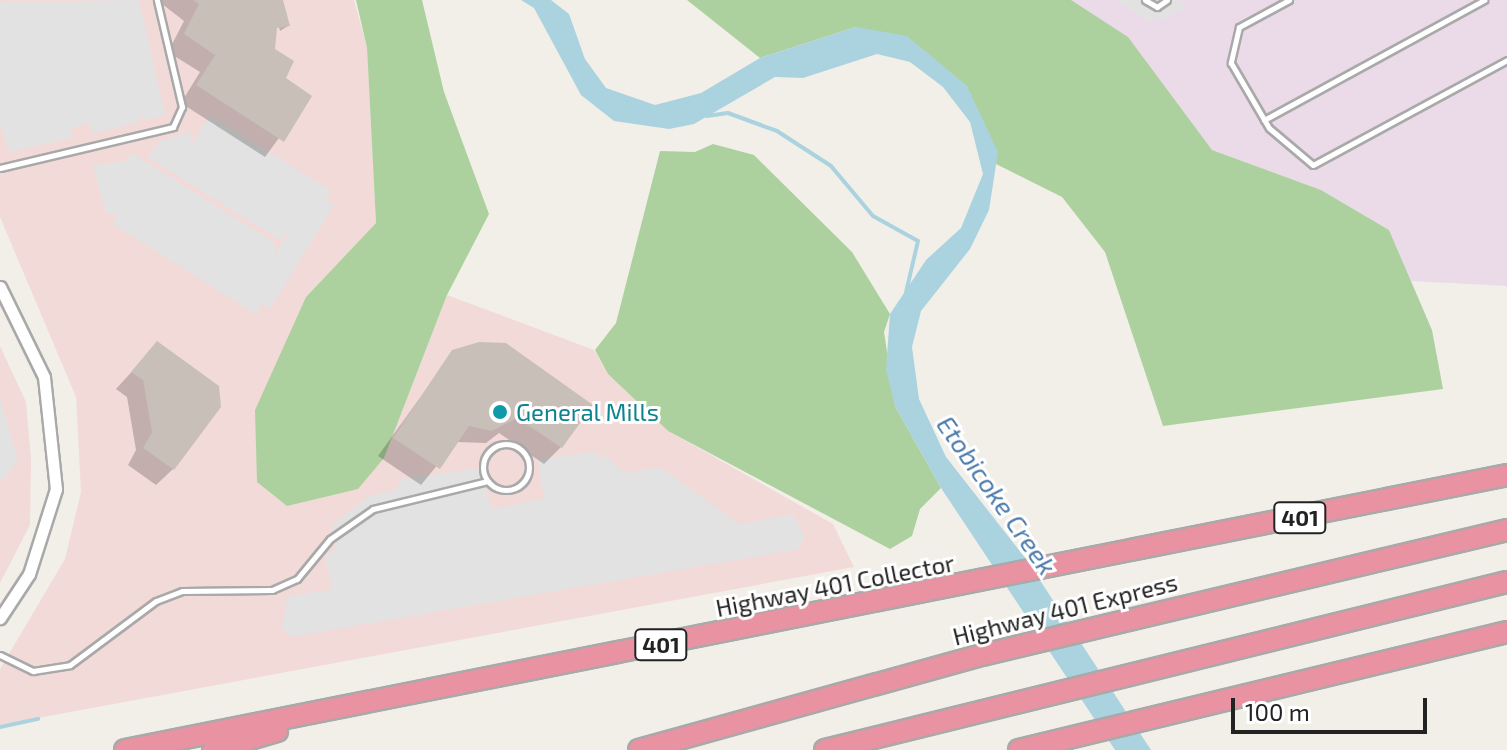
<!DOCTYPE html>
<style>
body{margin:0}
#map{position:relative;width:1507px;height:750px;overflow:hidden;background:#f2efe9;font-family:"Exo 2",sans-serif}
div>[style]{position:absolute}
.commercial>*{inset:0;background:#f2dad9}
.industrial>*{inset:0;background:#ebdbe8}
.forest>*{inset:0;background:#add19e}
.parking>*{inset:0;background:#e2e2e2}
.water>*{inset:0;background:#aad3df}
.shadow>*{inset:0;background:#0003}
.stream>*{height:4px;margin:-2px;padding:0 2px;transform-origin:2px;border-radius:2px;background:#aad3df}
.building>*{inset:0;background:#c7bfb8}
.roads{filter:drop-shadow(2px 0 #a9a9a9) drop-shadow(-2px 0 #a9a9a9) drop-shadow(0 2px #a9a9a9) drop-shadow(0 -2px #a9a9a9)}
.lane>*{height:5px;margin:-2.5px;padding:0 2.5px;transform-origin:2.5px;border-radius:2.5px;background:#fff}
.lane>.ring{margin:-2.5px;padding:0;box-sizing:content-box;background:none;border:5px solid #fff;border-radius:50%}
.street>*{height:11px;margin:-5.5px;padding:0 5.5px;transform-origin:5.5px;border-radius:5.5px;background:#fff}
.highway>*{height:20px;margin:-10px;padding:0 10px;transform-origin:10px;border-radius:10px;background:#e892a2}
.dots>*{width:22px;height:22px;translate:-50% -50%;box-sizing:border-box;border:4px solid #fff;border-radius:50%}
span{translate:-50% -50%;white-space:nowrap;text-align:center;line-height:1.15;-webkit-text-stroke:6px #fff;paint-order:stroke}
.shield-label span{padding:2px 6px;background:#fff;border:2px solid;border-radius:6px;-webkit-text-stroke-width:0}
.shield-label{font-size:22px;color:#222;font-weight:700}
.culture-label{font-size:24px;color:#0d838f}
.left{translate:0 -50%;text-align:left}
.street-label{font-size:24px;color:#222}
.water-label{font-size:26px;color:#4a7aab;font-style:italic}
.scale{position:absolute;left:1231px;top:698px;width:196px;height:36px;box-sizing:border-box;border:4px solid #222;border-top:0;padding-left:10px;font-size:24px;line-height:28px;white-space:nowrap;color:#222;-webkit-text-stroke:6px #fff;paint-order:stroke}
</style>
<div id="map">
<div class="commercial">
<i style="clip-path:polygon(0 0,354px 0,367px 48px,376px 223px,306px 297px,384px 458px,447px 295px,594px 350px,608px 374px,668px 431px,833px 524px,854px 567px,0 725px,0 669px,65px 559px,81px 492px,76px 397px,0 217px)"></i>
<i style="clip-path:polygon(0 346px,26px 402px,31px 459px,30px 525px,0 583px)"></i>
</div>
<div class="industrial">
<i style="clip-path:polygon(1071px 0,1507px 0,1507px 286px,1411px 281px,1389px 230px,1321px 190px,1212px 150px)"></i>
</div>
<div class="forest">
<i style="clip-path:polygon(356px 0,422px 0,444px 92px,489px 214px,447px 295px,384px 458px,358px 489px,287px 506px,257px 482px,255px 410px,306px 297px,376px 223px,367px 48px)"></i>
<i style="clip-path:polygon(687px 0,1071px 0,1128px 37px,1212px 150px,1321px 190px,1389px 230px,1432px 330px,1443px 389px,1163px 426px,1105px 252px,1062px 197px,986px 159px,967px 86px,856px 27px,760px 58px)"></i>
<i style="clip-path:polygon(713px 144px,754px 155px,852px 252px,890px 314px,884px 332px,895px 406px,941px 488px,920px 509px,912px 536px,890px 549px,668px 431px,608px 374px,595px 350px,616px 323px,660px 151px,695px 152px)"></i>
</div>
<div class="parking">
<i style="clip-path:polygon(139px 0,165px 115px,143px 120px,141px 112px,138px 122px,92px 134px,90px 123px,70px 128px,72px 138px,10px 152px,0 124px,0 2px)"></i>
<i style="clip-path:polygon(1116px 0,1179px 0,1185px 8px,1159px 22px,1154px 14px,1151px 23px)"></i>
<i style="clip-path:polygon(210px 115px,331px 191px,325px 199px,334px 205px,270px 309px,261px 304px,256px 314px,114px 225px,116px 213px,106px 214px,93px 165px,126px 161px,132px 153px,276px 244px,274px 256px,288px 233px,280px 240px,147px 157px,161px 141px,189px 132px,192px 143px)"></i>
<i style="clip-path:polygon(0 398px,18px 462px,0 482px)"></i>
<i style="clip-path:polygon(598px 451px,599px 464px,604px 454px,626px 473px,660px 467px,739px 524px,794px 514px,804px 537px,799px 549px,290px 637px,282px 627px,287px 597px,332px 589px,325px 555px,336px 549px,331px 526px,369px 496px,396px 490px,401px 479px,480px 468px,492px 509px,544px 499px,538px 459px)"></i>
</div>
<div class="water">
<i style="clip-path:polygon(521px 0,551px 0,569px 14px,585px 59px,606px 88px,655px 105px,701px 93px,760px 58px,856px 27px,907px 36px,967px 86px,998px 152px,989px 210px,970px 249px,921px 311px,912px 347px,919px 399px,946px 457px,1026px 559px,1151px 750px,1115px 750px,941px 488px,895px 406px,886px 369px,890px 314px,926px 260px,961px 228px,983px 174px,970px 122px,943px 87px,910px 62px,877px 54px,803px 78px,775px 77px,694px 124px,669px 129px,614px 121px,581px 95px,534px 8px)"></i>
</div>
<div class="shadow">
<i style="clip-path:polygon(157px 0,280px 0,288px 26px,280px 31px,275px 10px,273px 50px,284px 78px,309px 97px,265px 157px,181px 103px,200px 72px,168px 52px,184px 21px)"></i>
<i style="clip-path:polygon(157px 344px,173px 469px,156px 485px,128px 465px,136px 450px,127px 397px,116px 389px)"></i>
<i style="clip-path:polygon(453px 352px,561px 447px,544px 464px,499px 433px,486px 443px,456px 442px,421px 485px,378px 456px)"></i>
</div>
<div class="stream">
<i style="left:707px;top:116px;width:21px;rotate:-8deg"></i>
<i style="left:728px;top:113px;width:52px;rotate:20.2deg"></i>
<i style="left:777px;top:131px;width:64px;rotate:32.9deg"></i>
<i style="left:831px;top:166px;width:65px;rotate:50deg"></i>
<i style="left:873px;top:216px;width:51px;rotate:29.1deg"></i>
<i style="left:918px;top:241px;width:52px;rotate:103.2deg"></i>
<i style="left:0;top:727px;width:39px;rotate:-12deg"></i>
</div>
<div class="building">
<i style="clip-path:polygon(193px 0,283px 0,290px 26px,277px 28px,275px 49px,294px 61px,286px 78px,312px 96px,284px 142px,196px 85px,215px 55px,184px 34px,199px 4px)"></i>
<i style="clip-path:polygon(157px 341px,219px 386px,221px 407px,174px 470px,143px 448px,152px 432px,143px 380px,131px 372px)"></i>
<i style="clip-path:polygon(479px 342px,506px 343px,593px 405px,562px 448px,517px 418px,492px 431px,469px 426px,440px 469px,393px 438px,452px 350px)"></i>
</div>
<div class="roads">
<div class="lane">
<i style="left:1145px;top:0;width:14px;rotate:30deg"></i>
<i style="left:1157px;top:7px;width:12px;rotate:-35deg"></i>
<i style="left:1289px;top:0;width:57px;rotate:151.6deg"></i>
<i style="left:1239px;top:27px;width:37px;rotate:103deg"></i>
<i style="left:1231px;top:63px;width:75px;rotate:59.7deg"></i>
<i style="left:1269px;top:128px;width:57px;rotate:40.1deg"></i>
<i style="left:1313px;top:165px;width:221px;rotate:-28.4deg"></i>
<i style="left:1264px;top:120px;width:251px;rotate:-28.6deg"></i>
<i style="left:0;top:168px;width:178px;rotate:-13.3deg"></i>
<i style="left:173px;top:127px;width:22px;rotate:-66deg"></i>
<i style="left:182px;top:107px;width:110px;rotate:-103.2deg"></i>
<i class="ring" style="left:483px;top:444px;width:41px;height:41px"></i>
<i style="left:0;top:655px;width:37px;rotate:26deg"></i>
<i style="left:33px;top:671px;width:37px;rotate:-9deg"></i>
<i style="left:70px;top:665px;width:107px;rotate:-36.7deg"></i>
<i style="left:156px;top:601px;width:28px;rotate:-21deg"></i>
<i style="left:182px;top:591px;width:90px;rotate:-0.6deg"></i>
<i style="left:272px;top:590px;width:27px;rotate:-24deg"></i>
<i style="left:297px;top:579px;width:52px;rotate:-50.5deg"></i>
<i style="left:330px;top:539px;width:52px;rotate:-34.9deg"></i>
<i style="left:373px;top:509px;width:118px;rotate:-13.7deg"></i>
</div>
<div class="street">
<i style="left:0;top:287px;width:100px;rotate:63.9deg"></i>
<i style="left:44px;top:377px;width:113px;rotate:83.9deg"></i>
<i style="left:56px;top:489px;width:89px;rotate:107.6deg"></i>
<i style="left:29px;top:574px;width:53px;rotate:123.4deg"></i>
</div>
<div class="highway">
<i style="left:125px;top:750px;width:1409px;rotate:-11.25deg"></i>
<i style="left:213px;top:750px;width:67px;rotate:-16.5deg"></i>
<i style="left:639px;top:750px;width:356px;rotate:-15.5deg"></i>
<i style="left:982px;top:655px;width:540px;rotate:-13.39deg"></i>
<i style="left:825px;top:750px;width:702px;rotate:-13.84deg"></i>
<i style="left:1019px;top:750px;width:502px;rotate:-13.59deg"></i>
</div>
</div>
<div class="dots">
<i style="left:500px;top:412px;background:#0f9aa8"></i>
</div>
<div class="shield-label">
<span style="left:1300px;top:518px">401</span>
<span style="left:661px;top:645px">401</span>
</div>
<div class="culture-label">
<span class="left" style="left:516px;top:412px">General Mills</span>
</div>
<div class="street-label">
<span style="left:835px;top:585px;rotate:-11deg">Highway 401 Collector</span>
<span style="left:1065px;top:609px;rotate:-14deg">Highway 401 Express</span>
</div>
<div class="water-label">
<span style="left:997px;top:495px;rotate:55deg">Etobicoke Creek</span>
</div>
<div class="scale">100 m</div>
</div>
